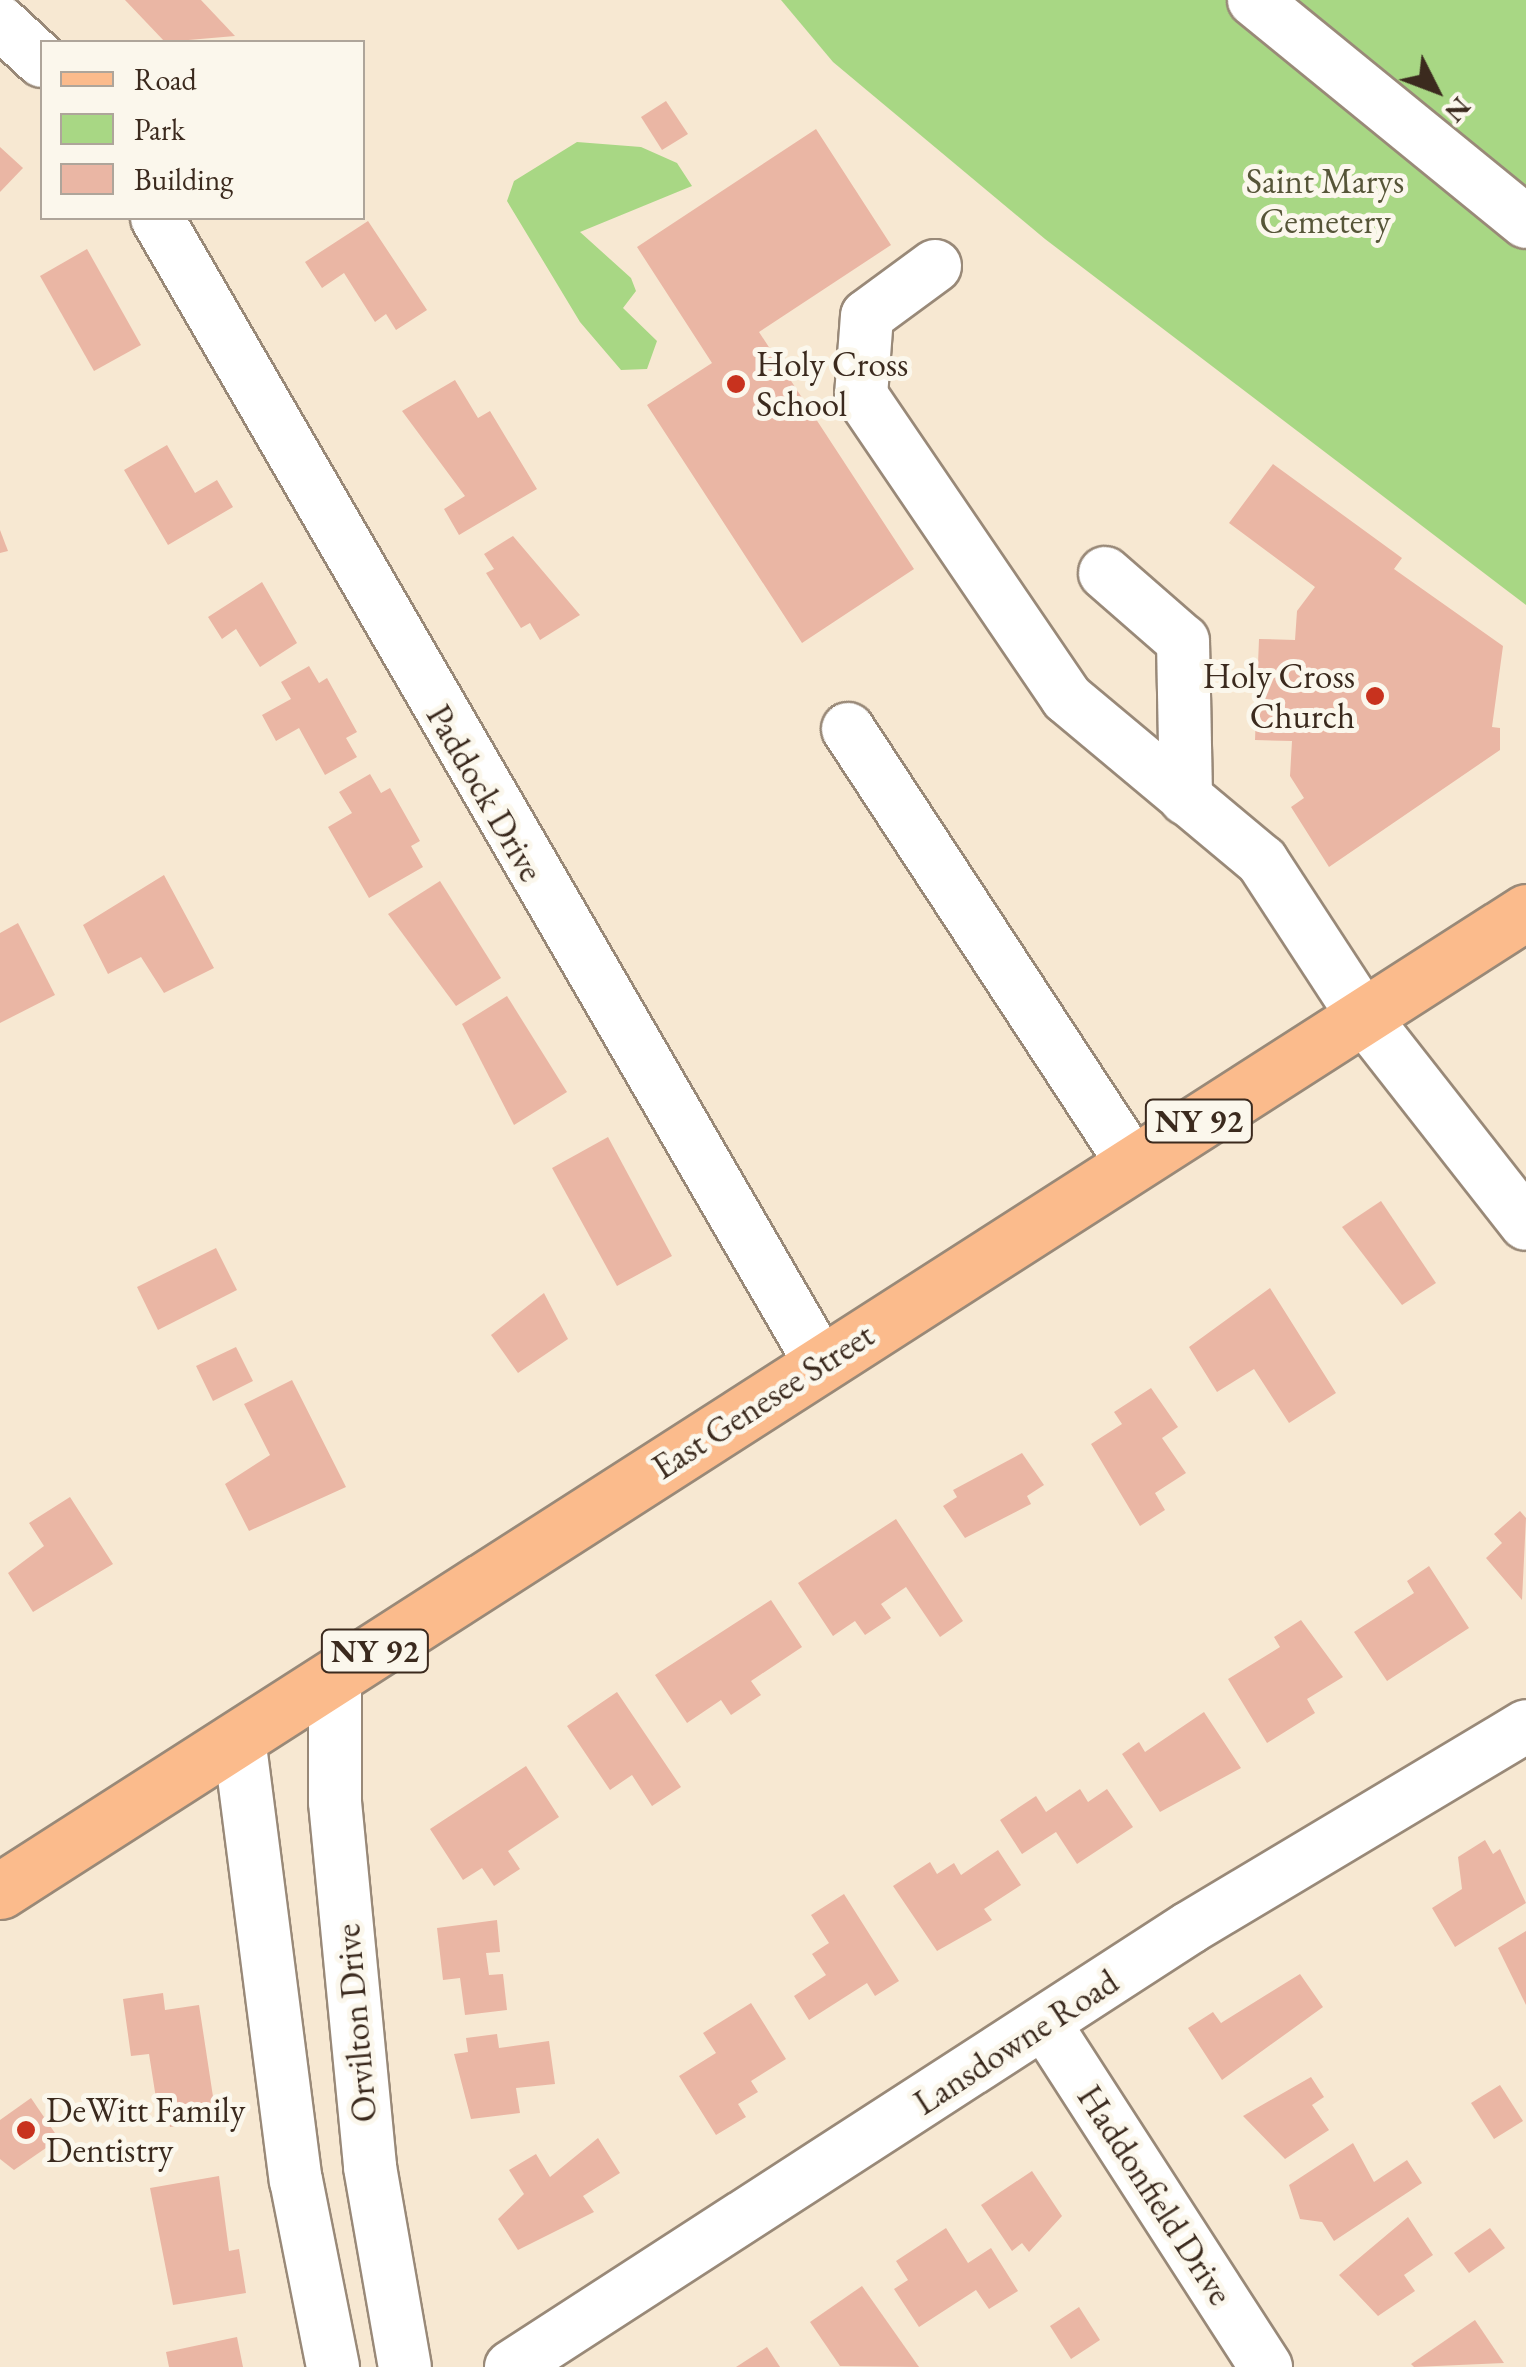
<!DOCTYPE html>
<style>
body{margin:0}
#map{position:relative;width:1526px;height:2367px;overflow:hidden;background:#f7e8d2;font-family:"EB Garamond",serif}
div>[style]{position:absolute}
.green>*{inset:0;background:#a8d784}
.building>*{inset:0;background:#eab6a4}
.roads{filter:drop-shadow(2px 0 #998978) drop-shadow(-2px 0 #998978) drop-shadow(0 2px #998978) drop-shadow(0 -2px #998978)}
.minor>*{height:52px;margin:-26px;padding:0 26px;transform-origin:26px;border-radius:26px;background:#fff}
.major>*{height:55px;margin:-27.5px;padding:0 27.5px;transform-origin:27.5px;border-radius:27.5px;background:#fbbb8c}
.dots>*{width:28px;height:28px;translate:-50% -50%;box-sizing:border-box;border:5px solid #fbf7ec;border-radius:50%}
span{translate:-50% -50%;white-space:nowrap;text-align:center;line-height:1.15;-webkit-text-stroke:10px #fbf7ec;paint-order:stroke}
.shield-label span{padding:2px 8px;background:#fbf7ec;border:2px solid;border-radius:8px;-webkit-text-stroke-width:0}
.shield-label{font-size:32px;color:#3b2a1e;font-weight:700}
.park-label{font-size:35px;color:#565538}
.poi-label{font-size:35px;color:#3b2a1e}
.left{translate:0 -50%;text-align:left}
.right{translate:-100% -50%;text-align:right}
.street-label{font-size:35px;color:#3b2a1e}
.legend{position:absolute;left:40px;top:40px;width:325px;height:180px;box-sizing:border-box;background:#fbf7ec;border:2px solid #aea59a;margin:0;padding:12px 18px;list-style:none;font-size:30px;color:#3b2a1e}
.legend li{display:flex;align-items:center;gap:20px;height:50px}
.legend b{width:50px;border:2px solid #aea59a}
.north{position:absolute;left:1386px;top:40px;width:100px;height:100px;-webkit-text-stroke:8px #fbf7ec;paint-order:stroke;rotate:132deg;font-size:28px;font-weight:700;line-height:40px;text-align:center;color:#3b2a1e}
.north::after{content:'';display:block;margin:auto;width:35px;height:45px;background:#3b2a1e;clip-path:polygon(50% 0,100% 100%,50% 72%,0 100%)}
</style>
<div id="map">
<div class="green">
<i style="clip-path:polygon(781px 0,1526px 0,1526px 605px,1045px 239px,833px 62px)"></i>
<i style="clip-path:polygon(577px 142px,641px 147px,677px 163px,692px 186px,580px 232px,631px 278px,636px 291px,623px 308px,657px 341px,647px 369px,621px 370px,580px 322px,507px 201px,514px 181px)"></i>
</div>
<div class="building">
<i style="clip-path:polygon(125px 0,201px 0,235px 36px,165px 42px)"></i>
<i style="clip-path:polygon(666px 101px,688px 134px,662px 150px,641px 117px)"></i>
<i style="clip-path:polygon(816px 129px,891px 245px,759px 332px,914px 569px,802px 643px,647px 405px,712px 363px,637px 247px)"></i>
<i style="clip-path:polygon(0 147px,23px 168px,0 192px)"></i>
<i style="clip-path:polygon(368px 221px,427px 310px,396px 330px,386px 314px,375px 322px,344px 273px,322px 288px,305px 262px)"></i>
<i style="clip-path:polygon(87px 249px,141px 345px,94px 371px,40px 276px)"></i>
<i style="clip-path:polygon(455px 380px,478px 418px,490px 411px,537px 489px,459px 535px,444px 509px,465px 496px,402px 411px)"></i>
<i style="clip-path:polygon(167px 445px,195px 493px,217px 480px,233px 507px,168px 545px,124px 470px)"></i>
<i style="clip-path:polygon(1273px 464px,1402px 558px,1394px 569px,1503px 646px,1492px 727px,1500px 728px,1500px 750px,1329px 867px,1291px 807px,1304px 798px,1290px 776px,1292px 741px,1255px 740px,1259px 639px,1295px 640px,1297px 611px,1315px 587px,1229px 523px)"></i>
<i style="clip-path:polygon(0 530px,8px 551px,0 553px)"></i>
<i style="clip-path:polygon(513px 536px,580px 615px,540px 640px,530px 623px,521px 628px,486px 573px,494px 569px,484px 554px)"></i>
<i style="clip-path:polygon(262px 582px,297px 643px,260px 667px,236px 629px,222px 639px,208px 617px)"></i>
<i style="clip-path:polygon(309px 666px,319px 683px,327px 678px,357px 732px,346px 738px,357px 757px,325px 775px,299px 728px,276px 741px,262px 715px,291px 699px,281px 682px)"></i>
<i style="clip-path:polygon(370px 774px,381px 793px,390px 788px,420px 841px,411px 846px,423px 867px,369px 898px,328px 827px,352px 813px,339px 792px)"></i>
<i style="clip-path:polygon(164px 875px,214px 968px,164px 993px,141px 957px,108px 974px,83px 925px)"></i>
<i style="clip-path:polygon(440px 881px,501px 978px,456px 1006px,388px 914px)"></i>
<i style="clip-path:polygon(18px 923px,55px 995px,0 1023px,0 933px)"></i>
<i style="clip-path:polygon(507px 996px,567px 1092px,514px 1125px,462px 1024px)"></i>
<i style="clip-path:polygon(608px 1137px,672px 1256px,617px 1286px,552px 1168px)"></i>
<i style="clip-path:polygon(1381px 1201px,1436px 1283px,1402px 1305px,1342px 1227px)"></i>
<i style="clip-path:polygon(216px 1248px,237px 1290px,158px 1330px,137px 1287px)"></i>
<i style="clip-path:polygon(1270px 1288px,1336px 1393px,1289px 1423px,1254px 1369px,1217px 1392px,1189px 1347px)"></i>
<i style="clip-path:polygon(544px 1293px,568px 1339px,518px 1373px,491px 1335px)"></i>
<i style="clip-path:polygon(236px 1347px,253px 1381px,213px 1401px,196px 1366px)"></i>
<i style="clip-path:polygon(292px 1380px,346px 1487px,249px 1531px,225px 1484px,270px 1455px,244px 1404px)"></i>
<i style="clip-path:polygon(1151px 1388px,1178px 1427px,1162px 1438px,1186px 1473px,1155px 1493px,1165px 1510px,1140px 1526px,1091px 1444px,1122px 1424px,1114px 1412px)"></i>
<i style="clip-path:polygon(1022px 1453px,1044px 1485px,1027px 1496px,1031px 1504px,965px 1538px,943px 1506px,957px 1497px,953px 1490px)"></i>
<i style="clip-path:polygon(70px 1497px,113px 1564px,33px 1612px,8px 1573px,44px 1546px,29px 1523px)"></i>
<i style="clip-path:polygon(1520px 1511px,1526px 1518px,1522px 1600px,1486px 1558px,1502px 1543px,1494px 1534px)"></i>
<i style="clip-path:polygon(896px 1519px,963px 1621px,940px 1637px,906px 1587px,881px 1604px,891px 1618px,865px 1635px,855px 1621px,833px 1636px,798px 1583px)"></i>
<i style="clip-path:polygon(1429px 1566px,1469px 1628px,1387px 1681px,1354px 1632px,1414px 1593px,1407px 1581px)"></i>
<i style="clip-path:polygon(771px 1600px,802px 1647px,751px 1681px,761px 1695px,731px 1715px,721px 1700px,687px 1723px,655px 1675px)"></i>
<i style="clip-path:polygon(1301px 1620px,1343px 1677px,1307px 1699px,1315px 1713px,1267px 1743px,1228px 1679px,1280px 1647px,1274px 1637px)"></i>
<i style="clip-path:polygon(617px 1692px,681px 1787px,652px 1806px,632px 1775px,610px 1790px,567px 1726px)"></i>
<i style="clip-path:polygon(1204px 1712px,1241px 1768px,1160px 1812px,1122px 1754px,1139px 1742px,1145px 1752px)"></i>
<i style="clip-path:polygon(526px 1766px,559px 1817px,508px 1851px,520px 1869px,494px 1886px,482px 1868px,463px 1880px,430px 1829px)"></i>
<i style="clip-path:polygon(1080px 1789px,1088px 1802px,1107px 1789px,1133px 1827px,1077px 1864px,1056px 1832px,1022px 1854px,1000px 1820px,1036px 1796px,1046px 1812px)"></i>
<i style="clip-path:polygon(1485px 1840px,1493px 1854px,1500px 1849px,1526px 1903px,1455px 1947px,1432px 1908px,1462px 1889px,1458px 1857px)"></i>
<i style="clip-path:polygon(998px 1850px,1021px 1885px,984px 1909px,992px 1920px,937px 1951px,893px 1886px,930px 1862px,937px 1874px,954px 1863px,961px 1875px)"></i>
<i style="clip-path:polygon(844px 1894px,899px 1981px,875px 1996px,867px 1983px,809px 2020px,794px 1996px,826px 1975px,812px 1954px,829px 1943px,811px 1915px)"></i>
<i style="clip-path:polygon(497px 1920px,500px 1952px,486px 1953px,489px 1975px,503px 1974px,507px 2010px,465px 2015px,460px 1978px,443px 1980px,437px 1928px)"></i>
<i style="clip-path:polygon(1526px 1931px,1526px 2005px,1498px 1948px)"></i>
<i style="clip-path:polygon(1300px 1974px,1323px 2007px,1222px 2080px,1188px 2028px,1213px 2012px,1221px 2023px)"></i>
<i style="clip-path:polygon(163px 1993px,165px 2010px,199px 2005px,214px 2103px,205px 2104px,208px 2121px,170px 2127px,167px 2110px,158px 2111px,149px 2054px,131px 2056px,123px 1999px)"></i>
<i style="clip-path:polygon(751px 2003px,786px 2059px,751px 2081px,758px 2092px,738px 2104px,746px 2117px,716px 2135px,679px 2076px,716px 2053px,703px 2033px)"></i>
<i style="clip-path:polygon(497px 2034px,499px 2048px,549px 2041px,555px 2084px,516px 2088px,520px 2113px,471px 2119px,454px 2054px,468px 2052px,466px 2038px)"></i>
<i style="clip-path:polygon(1311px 2077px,1324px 2097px,1312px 2105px,1329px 2130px,1285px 2159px,1243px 2116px)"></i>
<i style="clip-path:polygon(1500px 2085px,1523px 2121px,1494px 2139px,1471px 2103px)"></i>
<i style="clip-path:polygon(31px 2098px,59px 2139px,14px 2170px,0 2159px,0 2120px)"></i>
<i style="clip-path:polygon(598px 2138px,620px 2173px,583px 2196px,594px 2212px,518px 2250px,498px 2219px,524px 2194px,509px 2170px,536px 2154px,550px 2177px)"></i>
<i style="clip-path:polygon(1353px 2143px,1374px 2182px,1407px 2160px,1422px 2183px,1334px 2241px,1322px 2222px,1300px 2219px,1289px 2185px)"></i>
<i style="clip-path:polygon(1032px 2171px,1062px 2216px,1029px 2252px,1022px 2243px,1012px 2251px,981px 2205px)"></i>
<i style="clip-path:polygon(219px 2176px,229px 2251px,239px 2249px,246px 2293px,173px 2305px,150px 2188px)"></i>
<i style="clip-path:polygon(1408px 2217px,1433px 2255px,1404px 2275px,1415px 2291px,1378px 2316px,1339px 2275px)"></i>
<i style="clip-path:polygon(946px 2228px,968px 2263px,991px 2248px,1018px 2291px,989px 2309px,976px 2290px,919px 2327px,894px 2289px,908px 2280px,896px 2261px)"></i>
<i style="clip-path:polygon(1490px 2228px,1505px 2248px,1469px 2273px,1454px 2253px)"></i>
<i style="clip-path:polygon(862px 2286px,919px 2367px,840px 2366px,810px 2322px)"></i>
<i style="clip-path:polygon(1079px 2307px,1100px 2340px,1071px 2359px,1050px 2326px)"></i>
<i style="clip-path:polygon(1475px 2320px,1504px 2363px,1414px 2367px,1411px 2364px)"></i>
<i style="clip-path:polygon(237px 2337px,243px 2367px,169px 2367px,166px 2352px)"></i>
<i style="clip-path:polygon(767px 2347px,780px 2367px,736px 2367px)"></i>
</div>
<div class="roads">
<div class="minor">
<i style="left:1254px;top:0;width:351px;rotate:39.2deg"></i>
<i style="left:0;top:22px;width:57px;rotate:42.9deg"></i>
<i style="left:157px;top:218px;width:1324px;rotate:59.91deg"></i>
<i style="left:935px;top:266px;width:84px;rotate:143.7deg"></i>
<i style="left:867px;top:316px;width:79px;rotate:94.3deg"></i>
<i style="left:861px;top:395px;width:366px;rotate:55.8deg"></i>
<i style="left:1067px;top:698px;width:254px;rotate:39.9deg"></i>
<i style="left:1262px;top:861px;width:185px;rotate:56.9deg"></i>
<i style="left:1363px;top:1016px;width:264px;rotate:51.9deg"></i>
<i style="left:1105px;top:573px;width:103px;rotate:41.1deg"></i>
<i style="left:1183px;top:641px;width:158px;rotate:88.9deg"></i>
<i style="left:848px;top:729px;width:520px;rotate:56.77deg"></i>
<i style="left:335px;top:1676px;width:126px;rotate:90deg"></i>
<i style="left:335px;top:1802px;width:367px;rotate:84.5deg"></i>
<i style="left:370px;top:2167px;width:203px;rotate:80.1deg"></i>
<i style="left:239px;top:1738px;width:446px;rotate:82.7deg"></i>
<i style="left:296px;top:2180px;width:191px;rotate:78.8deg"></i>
<i style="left:1045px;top:2024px;width:408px;rotate:57.2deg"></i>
<i style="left:511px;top:2367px;width:808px;rotate:-32.92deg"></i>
<i style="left:1189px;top:1928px;width:393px;rotate:-30.9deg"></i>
</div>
<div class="major">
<i style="left:0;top:1891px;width:1813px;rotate:-32.68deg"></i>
</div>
</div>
<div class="dots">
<i style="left:736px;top:384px;background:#c8321e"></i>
<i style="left:1375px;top:696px;background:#c8321e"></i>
<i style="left:26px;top:2130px;background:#c8321e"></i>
</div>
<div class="shield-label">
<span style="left:1199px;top:1121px">NY 92</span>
<span style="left:375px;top:1651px">NY 92</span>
</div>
<div class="park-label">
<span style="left:1325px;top:201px">Saint Marys<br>Cemetery</span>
</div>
<div class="poi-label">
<span class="left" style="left:756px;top:384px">Holy Cross<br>School</span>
<span class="right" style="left:1355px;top:696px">Holy Cross<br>Church</span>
<span class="left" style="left:46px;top:2130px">DeWitt Family<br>Dentistry</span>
</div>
<div class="street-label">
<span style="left:485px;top:793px;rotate:60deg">Paddock Drive</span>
<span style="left:763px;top:1401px;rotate:-33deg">East Genesee Street</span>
<span style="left:356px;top:2023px;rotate:-95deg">Orvilton Drive</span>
<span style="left:1016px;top:2042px;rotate:-33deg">Lansdowne Road</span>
<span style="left:1155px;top:2195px;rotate:57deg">Haddonfield Drive</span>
</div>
<ul class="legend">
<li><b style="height:12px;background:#fbbb8c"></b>Road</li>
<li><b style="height:28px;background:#a8d784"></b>Park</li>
<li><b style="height:28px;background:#eab6a4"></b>Building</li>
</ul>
<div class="north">N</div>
</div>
